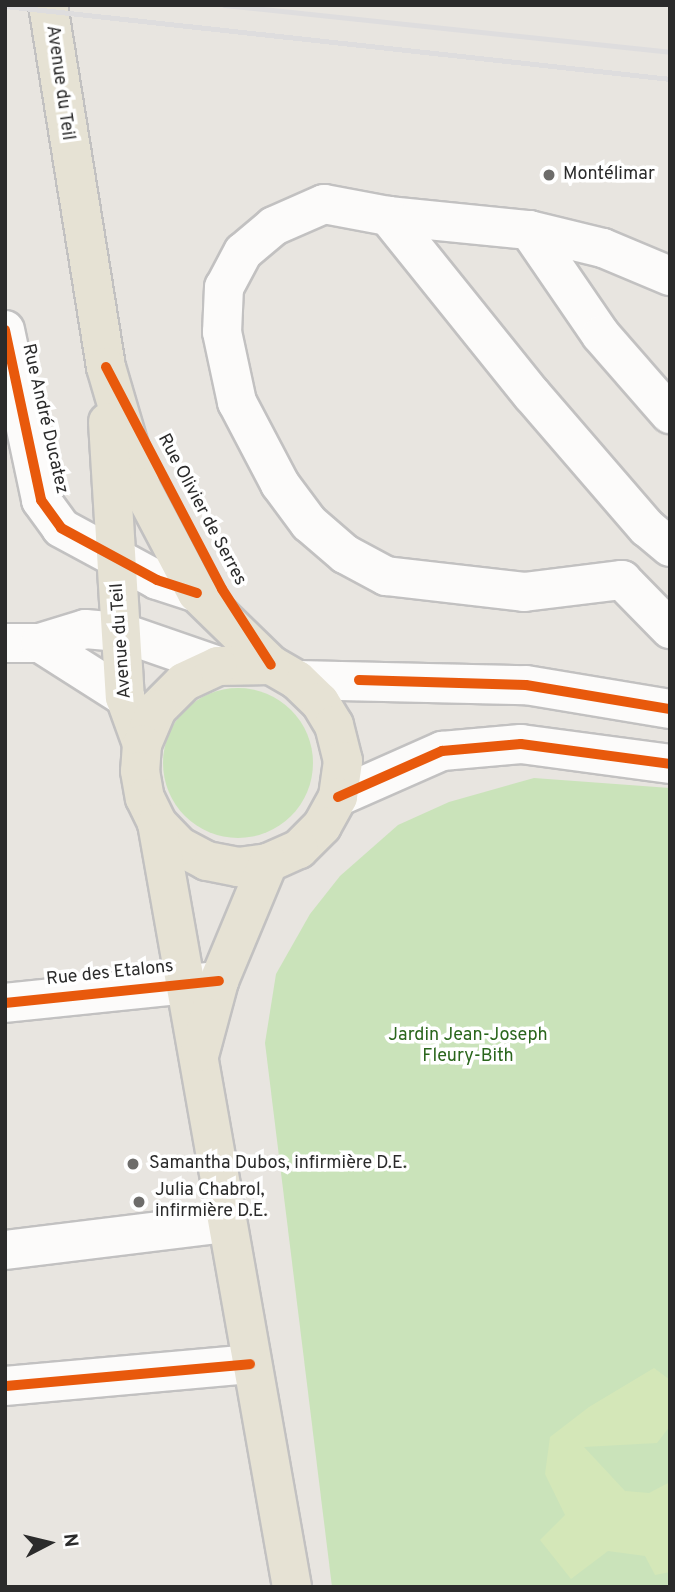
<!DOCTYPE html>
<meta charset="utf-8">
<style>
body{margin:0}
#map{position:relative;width:675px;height:1592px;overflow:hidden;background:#e8e5e0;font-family:Overpass,sans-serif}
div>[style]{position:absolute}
.green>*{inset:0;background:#cae3ba}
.round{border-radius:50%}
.pitch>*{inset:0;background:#d4e7b8}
.roads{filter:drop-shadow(2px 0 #c2c1c1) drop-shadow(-2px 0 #c2c1c1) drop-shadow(0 2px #c2c1c1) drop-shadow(0 -2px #c2c1c1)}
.minor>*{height:38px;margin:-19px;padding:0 19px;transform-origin:19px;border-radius:19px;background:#fcfbfa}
.major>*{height:38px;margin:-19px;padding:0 19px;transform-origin:19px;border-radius:19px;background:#e6e2d4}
.rail>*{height:5px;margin:-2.5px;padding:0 2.5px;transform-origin:2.5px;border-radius:2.5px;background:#deddde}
.cycleway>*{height:10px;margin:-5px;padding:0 5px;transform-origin:5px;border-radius:5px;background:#e8590c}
.dots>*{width:19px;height:19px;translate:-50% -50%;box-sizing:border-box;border:4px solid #fff;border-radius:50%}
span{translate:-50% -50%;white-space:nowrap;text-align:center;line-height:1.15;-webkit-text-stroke:7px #fff;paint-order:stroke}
.street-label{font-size:18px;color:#2b2b2b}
.poi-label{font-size:18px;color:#2b2b2b}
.left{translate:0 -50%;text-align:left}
.park-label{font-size:18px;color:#2a661c}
.frame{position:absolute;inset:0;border:7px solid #2b2b2b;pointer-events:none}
.north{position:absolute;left:14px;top:1508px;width:70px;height:70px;-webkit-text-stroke:5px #fff;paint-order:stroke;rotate:83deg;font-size:19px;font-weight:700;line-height:28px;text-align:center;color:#2b2b2b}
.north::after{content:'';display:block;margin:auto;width:24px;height:32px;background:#2b2b2b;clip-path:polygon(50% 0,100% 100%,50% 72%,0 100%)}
</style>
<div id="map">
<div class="green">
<i class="round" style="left:163px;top:688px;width:150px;height:150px"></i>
<i style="clip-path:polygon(534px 778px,670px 788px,670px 1587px,332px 1587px,265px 1043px,276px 974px,310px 914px,340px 876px,398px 825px,449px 802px)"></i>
</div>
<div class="pitch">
<i style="clip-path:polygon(654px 1368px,670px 1380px,670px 1426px,657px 1443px,584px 1447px,625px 1491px,649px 1493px,670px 1482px,670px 1572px,655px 1575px,645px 1556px,608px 1551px,571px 1579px,540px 1540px,565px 1515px,545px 1474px,550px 1437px,589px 1407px)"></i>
</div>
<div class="roads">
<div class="minor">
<i style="left:388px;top:216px;width:142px;rotate:5.7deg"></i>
<i style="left:529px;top:230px;width:76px;rotate:13.7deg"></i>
<i style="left:603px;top:248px;width:73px;rotate:22.7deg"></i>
<i style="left:529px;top:230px;width:127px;rotate:55.6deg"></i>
<i style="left:601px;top:335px;width:105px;rotate:48.9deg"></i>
<i style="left:5px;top:330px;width:174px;rotate:78deg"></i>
<i style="left:41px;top:500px;width:34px;rotate:54deg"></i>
<i style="left:61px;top:528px;width:109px;rotate:28.4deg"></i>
<i style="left:157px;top:580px;width:42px;rotate:18deg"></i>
<i style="left:670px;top:547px;width:30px;rotate:-140deg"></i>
<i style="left:647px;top:528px;width:176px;rotate:-130.8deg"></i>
<i style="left:532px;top:395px;width:230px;rotate:-128.8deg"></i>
<i style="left:388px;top:216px;width:65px;rotate:-169.4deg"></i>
<i style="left:324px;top:204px;width:55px;rotate:156.3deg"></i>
<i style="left:274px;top:226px;width:40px;rotate:140deg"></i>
<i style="left:243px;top:252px;width:40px;rotate:118deg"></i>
<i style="left:224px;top:287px;width:45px;rotate:92.5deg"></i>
<i style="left:222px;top:332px;width:72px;rotate:77.9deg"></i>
<i style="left:237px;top:402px;width:93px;rotate:62.3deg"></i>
<i style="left:280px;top:484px;width:49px;rotate:53.4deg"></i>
<i style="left:309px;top:523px;width:48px;rotate:40.7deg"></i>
<i style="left:345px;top:554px;width:47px;rotate:28.2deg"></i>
<i style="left:386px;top:576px;width:139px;rotate:6.6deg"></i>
<i style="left:524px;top:592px;width:99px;rotate:-7deg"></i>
<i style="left:622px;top:580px;width:69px;rotate:45.6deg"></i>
<i style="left:5px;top:643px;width:35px"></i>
<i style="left:40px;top:643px;width:47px;rotate:-17.3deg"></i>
<i style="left:85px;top:629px;width:35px;rotate:5deg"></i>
<i style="left:120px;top:632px;width:104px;rotate:19.1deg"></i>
<i style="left:40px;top:643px;width:101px;rotate:32.4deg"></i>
<i style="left:297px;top:680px;width:229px;rotate:1.3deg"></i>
<i style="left:526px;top:685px;width:146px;rotate:9.5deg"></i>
<i style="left:338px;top:797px;width:114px;rotate:-23.9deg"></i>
<i style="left:442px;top:751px;width:79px;rotate:-5.1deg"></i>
<i style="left:521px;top:744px;width:150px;rotate:7.6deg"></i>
<i style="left:5px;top:1003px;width:215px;rotate:-5.9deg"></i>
<i style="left:5px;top:1250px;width:222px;rotate:-7deg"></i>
<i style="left:5px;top:1386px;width:246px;rotate:-5.1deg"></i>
</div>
<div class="major">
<i style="left:48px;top:5px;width:367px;rotate:80.9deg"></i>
<i style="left:106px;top:367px;width:125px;rotate:73.7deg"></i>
<i style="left:141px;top:487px;width:120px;rotate:62.2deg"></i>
<i style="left:197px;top:593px;width:103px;rotate:44.2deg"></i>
<i style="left:271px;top:665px;width:30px;rotate:30deg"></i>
<i style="left:297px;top:680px;width:32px;rotate:44deg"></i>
<i style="left:320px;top:702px;width:27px;rotate:59deg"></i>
<i style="left:334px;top:725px;width:37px;rotate:76deg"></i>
<i style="left:343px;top:761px;width:36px;rotate:98deg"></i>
<i style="left:338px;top:797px;width:33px;rotate:119deg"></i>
<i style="left:322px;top:826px;width:33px;rotate:135deg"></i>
<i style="left:299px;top:849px;width:34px;rotate:156deg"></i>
<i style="left:268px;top:863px;width:30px;rotate:172deg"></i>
<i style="left:238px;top:867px;width:32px;rotate:-169deg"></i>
<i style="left:207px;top:861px;width:32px;rotate:-152deg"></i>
<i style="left:179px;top:846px;width:32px;rotate:-134deg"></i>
<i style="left:108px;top:422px;width:276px;rotate:86.5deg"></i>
<i style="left:125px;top:697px;width:50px;rotate:70.1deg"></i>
<i style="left:271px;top:665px;width:53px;rotate:178.9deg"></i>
<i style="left:218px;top:666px;width:38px;rotate:155deg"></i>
<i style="left:184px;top:682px;width:38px;rotate:135deg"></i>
<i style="left:157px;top:709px;width:38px;rotate:113deg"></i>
<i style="left:142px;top:744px;width:27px;rotate:94deg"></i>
<i style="left:140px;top:771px;width:27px;rotate:80deg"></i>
<i style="left:145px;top:798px;width:28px;rotate:64deg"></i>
<i style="left:157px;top:823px;width:776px;rotate:79.98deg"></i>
<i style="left:200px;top:1052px;width:73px;rotate:-75deg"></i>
<i style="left:219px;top:981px;width:128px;rotate:-67.4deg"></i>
</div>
</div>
<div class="rail">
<i style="left:224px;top:5px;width:448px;rotate:6deg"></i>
<i style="left:5px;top:6px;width:669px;rotate:6.26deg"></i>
</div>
<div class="cycleway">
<i style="left:5px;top:330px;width:174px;rotate:78deg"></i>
<i style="left:41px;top:500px;width:34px;rotate:54deg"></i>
<i style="left:61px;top:528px;width:109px;rotate:28.4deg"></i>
<i style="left:157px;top:580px;width:42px;rotate:18deg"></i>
<i style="left:106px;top:367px;width:250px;rotate:62.4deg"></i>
<i style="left:222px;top:589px;width:90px;rotate:57.2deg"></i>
<i style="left:359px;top:680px;width:167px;rotate:1.7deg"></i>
<i style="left:526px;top:685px;width:146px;rotate:9.5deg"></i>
<i style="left:338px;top:797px;width:114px;rotate:-23.9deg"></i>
<i style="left:442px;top:751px;width:79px;rotate:-5.1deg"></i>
<i style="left:521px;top:744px;width:150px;rotate:7.6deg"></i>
<i style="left:5px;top:1003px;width:215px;rotate:-5.9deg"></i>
<i style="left:5px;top:1386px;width:246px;rotate:-5.1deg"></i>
</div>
<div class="dots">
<i style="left:549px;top:175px;background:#6d6c6a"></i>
<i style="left:133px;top:1164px;background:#6d6c6a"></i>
<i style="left:139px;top:1202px;background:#6d6c6a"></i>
</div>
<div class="street-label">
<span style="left:59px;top:83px;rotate:82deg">Avenue du Teil</span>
<span style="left:44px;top:419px;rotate:77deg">Rue André Ducatez</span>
<span style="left:201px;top:510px;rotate:62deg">Rue Olivier de Serres</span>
<span style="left:122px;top:641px;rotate:-94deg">Avenue du Teil</span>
<span style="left:110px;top:974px;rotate:-6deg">Rue des Etalons</span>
</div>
<div class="poi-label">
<span class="left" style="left:563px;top:175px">Montélimar</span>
<span class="left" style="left:149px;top:1164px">Samantha Dubos, infirmière D.E.</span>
<span class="left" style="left:155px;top:1202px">Julia Chabrol,<br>infirmière D.E.</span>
</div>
<div class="park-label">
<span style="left:468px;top:1047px">Jardin Jean-Joseph<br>Fleury-Bith</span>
</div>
<div class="frame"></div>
<div class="north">N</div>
</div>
